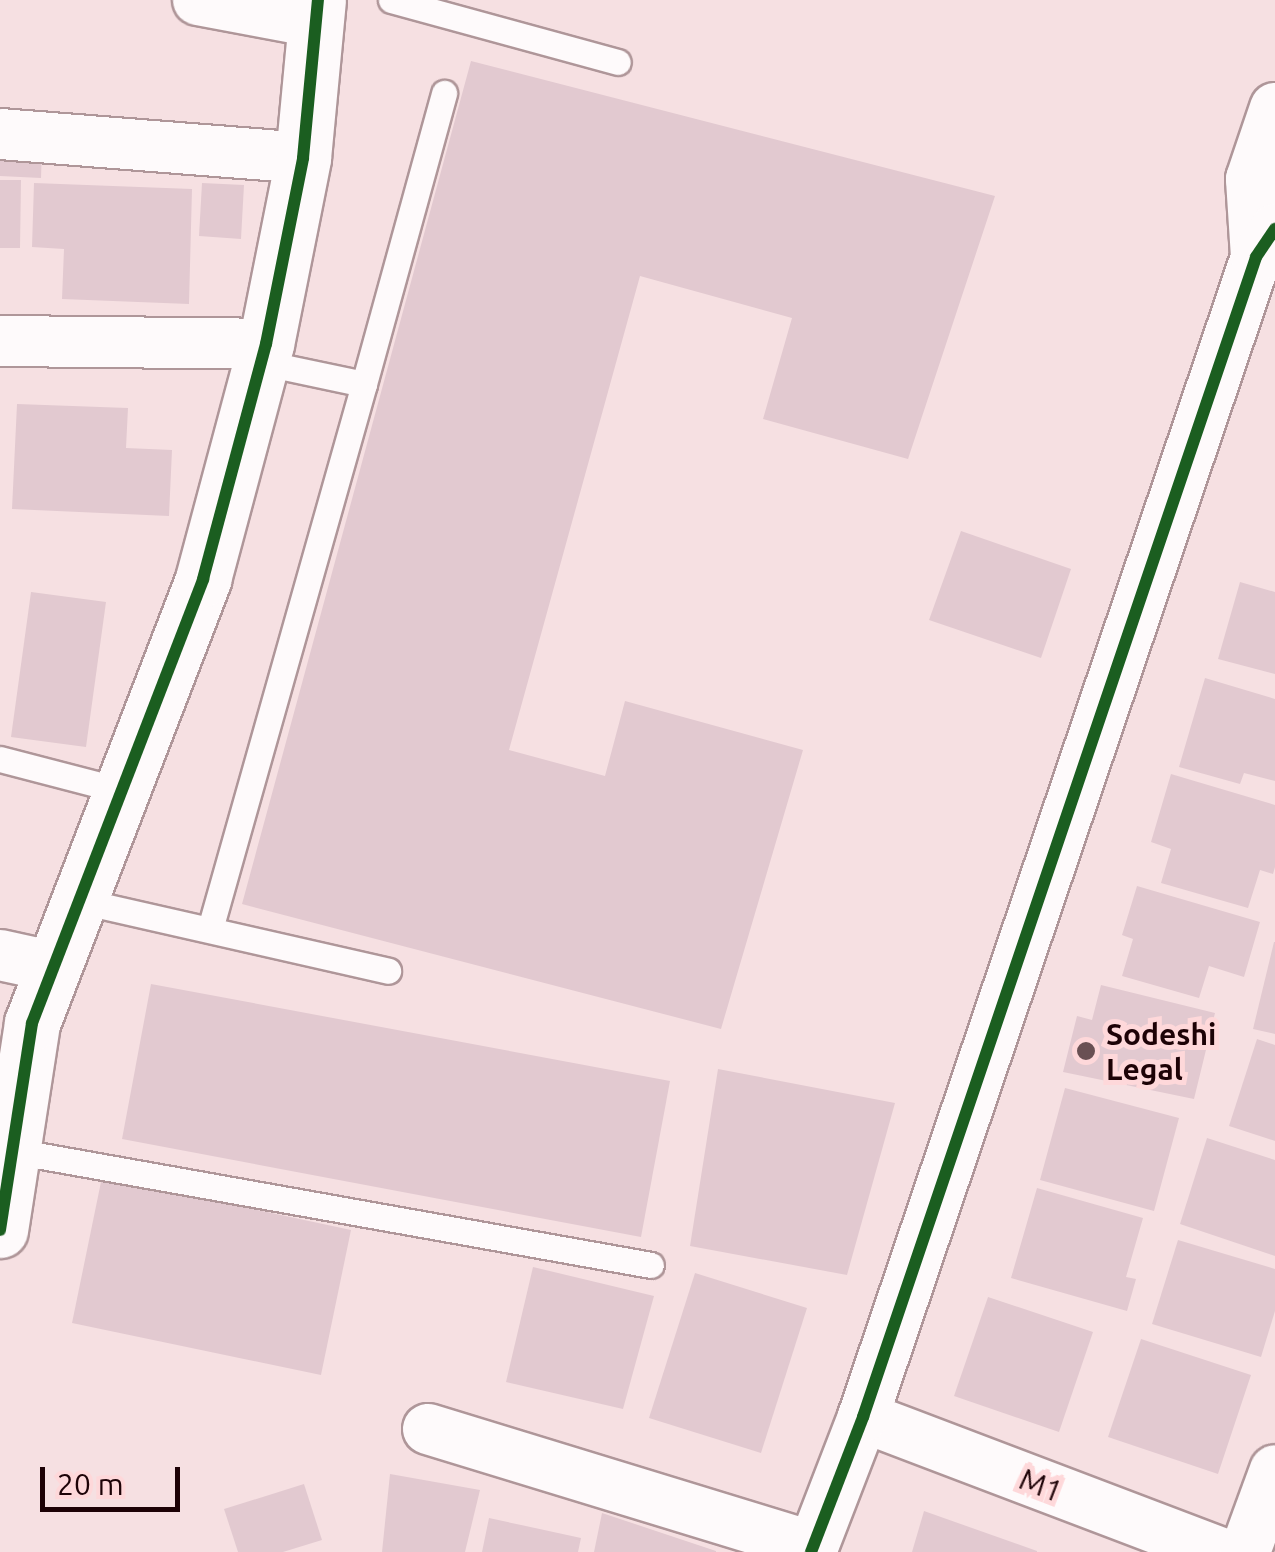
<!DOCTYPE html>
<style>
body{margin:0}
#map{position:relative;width:1275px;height:1552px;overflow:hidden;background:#f6e0e2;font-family:Ubuntu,sans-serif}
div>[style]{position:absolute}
.building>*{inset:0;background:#e2c9d0}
.roads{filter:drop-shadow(2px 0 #af9699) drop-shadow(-2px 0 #af9699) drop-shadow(0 2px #af9699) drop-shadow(0 -2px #af9699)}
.lane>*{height:25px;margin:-12.5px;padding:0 12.5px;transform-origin:12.5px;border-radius:12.5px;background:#fefafb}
.street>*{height:50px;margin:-25px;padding:0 25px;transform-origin:25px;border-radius:25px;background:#fefafb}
.secondary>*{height:55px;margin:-27.5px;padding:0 27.5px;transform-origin:27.5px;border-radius:27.5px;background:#fefafb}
.cycleway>*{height:12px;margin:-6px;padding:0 6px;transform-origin:6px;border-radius:6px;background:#1b5e20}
.dots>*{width:28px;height:28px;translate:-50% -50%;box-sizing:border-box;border:5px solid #fed8da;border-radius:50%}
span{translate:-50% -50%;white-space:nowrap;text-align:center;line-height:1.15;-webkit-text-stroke:10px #fed8da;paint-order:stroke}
.poi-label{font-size:30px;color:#1d0206;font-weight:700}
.left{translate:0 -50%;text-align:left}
.street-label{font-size:30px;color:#1d0206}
.scale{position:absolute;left:40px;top:1467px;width:140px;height:45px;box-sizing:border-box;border:5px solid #1d0206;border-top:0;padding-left:12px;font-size:30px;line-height:35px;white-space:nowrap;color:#1d0206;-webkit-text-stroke:8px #fed8da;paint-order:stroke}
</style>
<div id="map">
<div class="building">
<i style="clip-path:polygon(471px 61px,995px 196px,908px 459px,763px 419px,792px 318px,640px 276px,509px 750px,605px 776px,625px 701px,803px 750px,721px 1029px,242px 904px)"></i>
<i style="clip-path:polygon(0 146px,42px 148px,41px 178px,0 176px)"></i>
<i style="clip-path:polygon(0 180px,21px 180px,20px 248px,0 248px)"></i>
<i style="clip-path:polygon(34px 183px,192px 189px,189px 304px,62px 299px,64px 249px,32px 247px)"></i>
<i style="clip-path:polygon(202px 183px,244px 185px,241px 239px,199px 236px)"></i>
<i style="clip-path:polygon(17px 404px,128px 408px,126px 448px,172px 450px,169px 516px,12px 509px)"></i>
<i style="clip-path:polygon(961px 531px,1071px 569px,1041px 658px,929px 620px)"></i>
<i style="clip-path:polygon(1240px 582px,1275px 592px,1275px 674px,1218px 659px)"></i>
<i style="clip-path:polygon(31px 592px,106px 602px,86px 747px,11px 737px)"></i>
<i style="clip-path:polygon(1205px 678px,1275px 699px,1275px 781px,1244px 773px,1240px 784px,1179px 767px)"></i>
<i style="clip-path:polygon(1171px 774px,1275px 805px,1275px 867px,1273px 874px,1260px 870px,1248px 908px,1161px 883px,1171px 849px,1151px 842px)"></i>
<i style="clip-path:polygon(1137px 886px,1260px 922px,1244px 977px,1209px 966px,1199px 998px,1122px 976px,1133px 939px,1122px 935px)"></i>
<i style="clip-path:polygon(1274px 942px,1275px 942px,1275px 1034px,1253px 1029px)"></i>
<i style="clip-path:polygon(151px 984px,670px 1081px,641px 1237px,122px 1139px)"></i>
<i style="clip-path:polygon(1101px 985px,1215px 1013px,1194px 1099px,1063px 1072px,1077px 1016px,1092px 1020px)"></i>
<i style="clip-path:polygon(1257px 1039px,1275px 1045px,1275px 1141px,1229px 1126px)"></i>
<i style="clip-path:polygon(718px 1069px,895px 1103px,847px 1275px,690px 1246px)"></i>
<i style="clip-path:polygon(1065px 1088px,1179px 1118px,1154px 1211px,1040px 1180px)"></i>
<i style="clip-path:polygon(1207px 1138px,1275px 1160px,1275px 1256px,1180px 1224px)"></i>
<i style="clip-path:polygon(102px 1177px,351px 1230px,321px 1375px,72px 1323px)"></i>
<i style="clip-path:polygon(1037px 1188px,1143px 1218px,1126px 1277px,1136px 1279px,1127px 1311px,1011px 1278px)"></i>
<i style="clip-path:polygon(1178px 1240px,1275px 1269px,1275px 1311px,1261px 1357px,1152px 1324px)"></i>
<i style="clip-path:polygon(533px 1267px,654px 1296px,623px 1409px,506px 1382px)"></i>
<i style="clip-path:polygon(695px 1273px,807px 1308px,761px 1453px,649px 1418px)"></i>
<i style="clip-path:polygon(988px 1297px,1093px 1332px,1059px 1432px,954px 1396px)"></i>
<i style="clip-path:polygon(1141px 1339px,1251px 1375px,1218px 1474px,1108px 1437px)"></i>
<i style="clip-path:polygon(390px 1474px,480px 1490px,465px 1552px,382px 1552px)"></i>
<i style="clip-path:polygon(304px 1484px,322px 1540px,283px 1552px,238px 1552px,224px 1509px)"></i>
<i style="clip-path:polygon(924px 1511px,1037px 1551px,1037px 1552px,912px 1552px)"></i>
<i style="clip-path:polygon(602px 1513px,716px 1551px,716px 1552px,594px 1552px)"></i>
<i style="clip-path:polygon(489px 1518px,581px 1538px,578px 1552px,482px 1552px)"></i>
</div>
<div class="roads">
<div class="lane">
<i style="left:391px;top:0;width:235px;rotate:15.3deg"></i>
<i style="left:364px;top:384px;width:302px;rotate:-74.6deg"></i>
<i style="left:0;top:759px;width:127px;rotate:14.6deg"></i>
<i style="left:81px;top:901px;width:315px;rotate:12.8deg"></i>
<i style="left:210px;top:929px;width:566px;rotate:-74.22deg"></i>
<i style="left:364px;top:384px;width:106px;rotate:-168.1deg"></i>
<i style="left:8px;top:1150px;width:653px;rotate:10.14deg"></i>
</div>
<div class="street">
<i style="left:198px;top:0;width:118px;rotate:10.7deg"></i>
<i style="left:0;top:134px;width:304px;rotate:4.5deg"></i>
<i style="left:1256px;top:257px;width:78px;rotate:-93.7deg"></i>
<i style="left:1251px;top:179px;width:75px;rotate:-71.3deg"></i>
<i style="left:0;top:341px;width:266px;rotate:0.6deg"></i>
<i style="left:0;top:955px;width:56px;rotate:12.3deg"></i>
<i style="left:863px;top:1417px;width:380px;rotate:20.8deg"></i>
<i style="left:428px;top:1429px;width:403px;rotate:17deg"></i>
<i style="left:811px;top:1552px;width:145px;rotate:-68.9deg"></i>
<i style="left:863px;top:1417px;width:1225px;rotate:-71.28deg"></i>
<i style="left:1256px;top:257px;width:34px;rotate:-56deg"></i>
<i style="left:1245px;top:1552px;width:87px;rotate:-69.9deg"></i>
</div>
<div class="secondary">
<i style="left:0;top:1230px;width:209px;rotate:-81.2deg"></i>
<i style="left:32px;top:1023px;width:476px;rotate:-68.9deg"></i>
<i style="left:203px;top:579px;width:243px;rotate:-75deg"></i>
<i style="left:266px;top:344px;width:190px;rotate:-78.7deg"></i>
<i style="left:303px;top:158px;width:159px;rotate:-84.6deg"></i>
</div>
</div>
<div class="cycleway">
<i style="left:0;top:1230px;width:209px;rotate:-81.2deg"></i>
<i style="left:32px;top:1023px;width:476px;rotate:-68.9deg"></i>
<i style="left:203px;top:579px;width:243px;rotate:-75deg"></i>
<i style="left:266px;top:344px;width:190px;rotate:-78.7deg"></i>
<i style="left:303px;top:158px;width:159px;rotate:-84.6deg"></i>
<i style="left:811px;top:1552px;width:145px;rotate:-68.9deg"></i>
<i style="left:863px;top:1417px;width:1225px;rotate:-71.28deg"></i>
<i style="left:1256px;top:257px;width:34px;rotate:-56deg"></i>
</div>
<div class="dots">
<i style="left:1086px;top:1051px;background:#695053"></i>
</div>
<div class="poi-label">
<span class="left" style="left:1106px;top:1051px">Sodeshi<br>Legal</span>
</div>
<div class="street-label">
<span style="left:1041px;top:1485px;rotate:21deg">M1</span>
</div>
<div class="scale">20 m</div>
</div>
